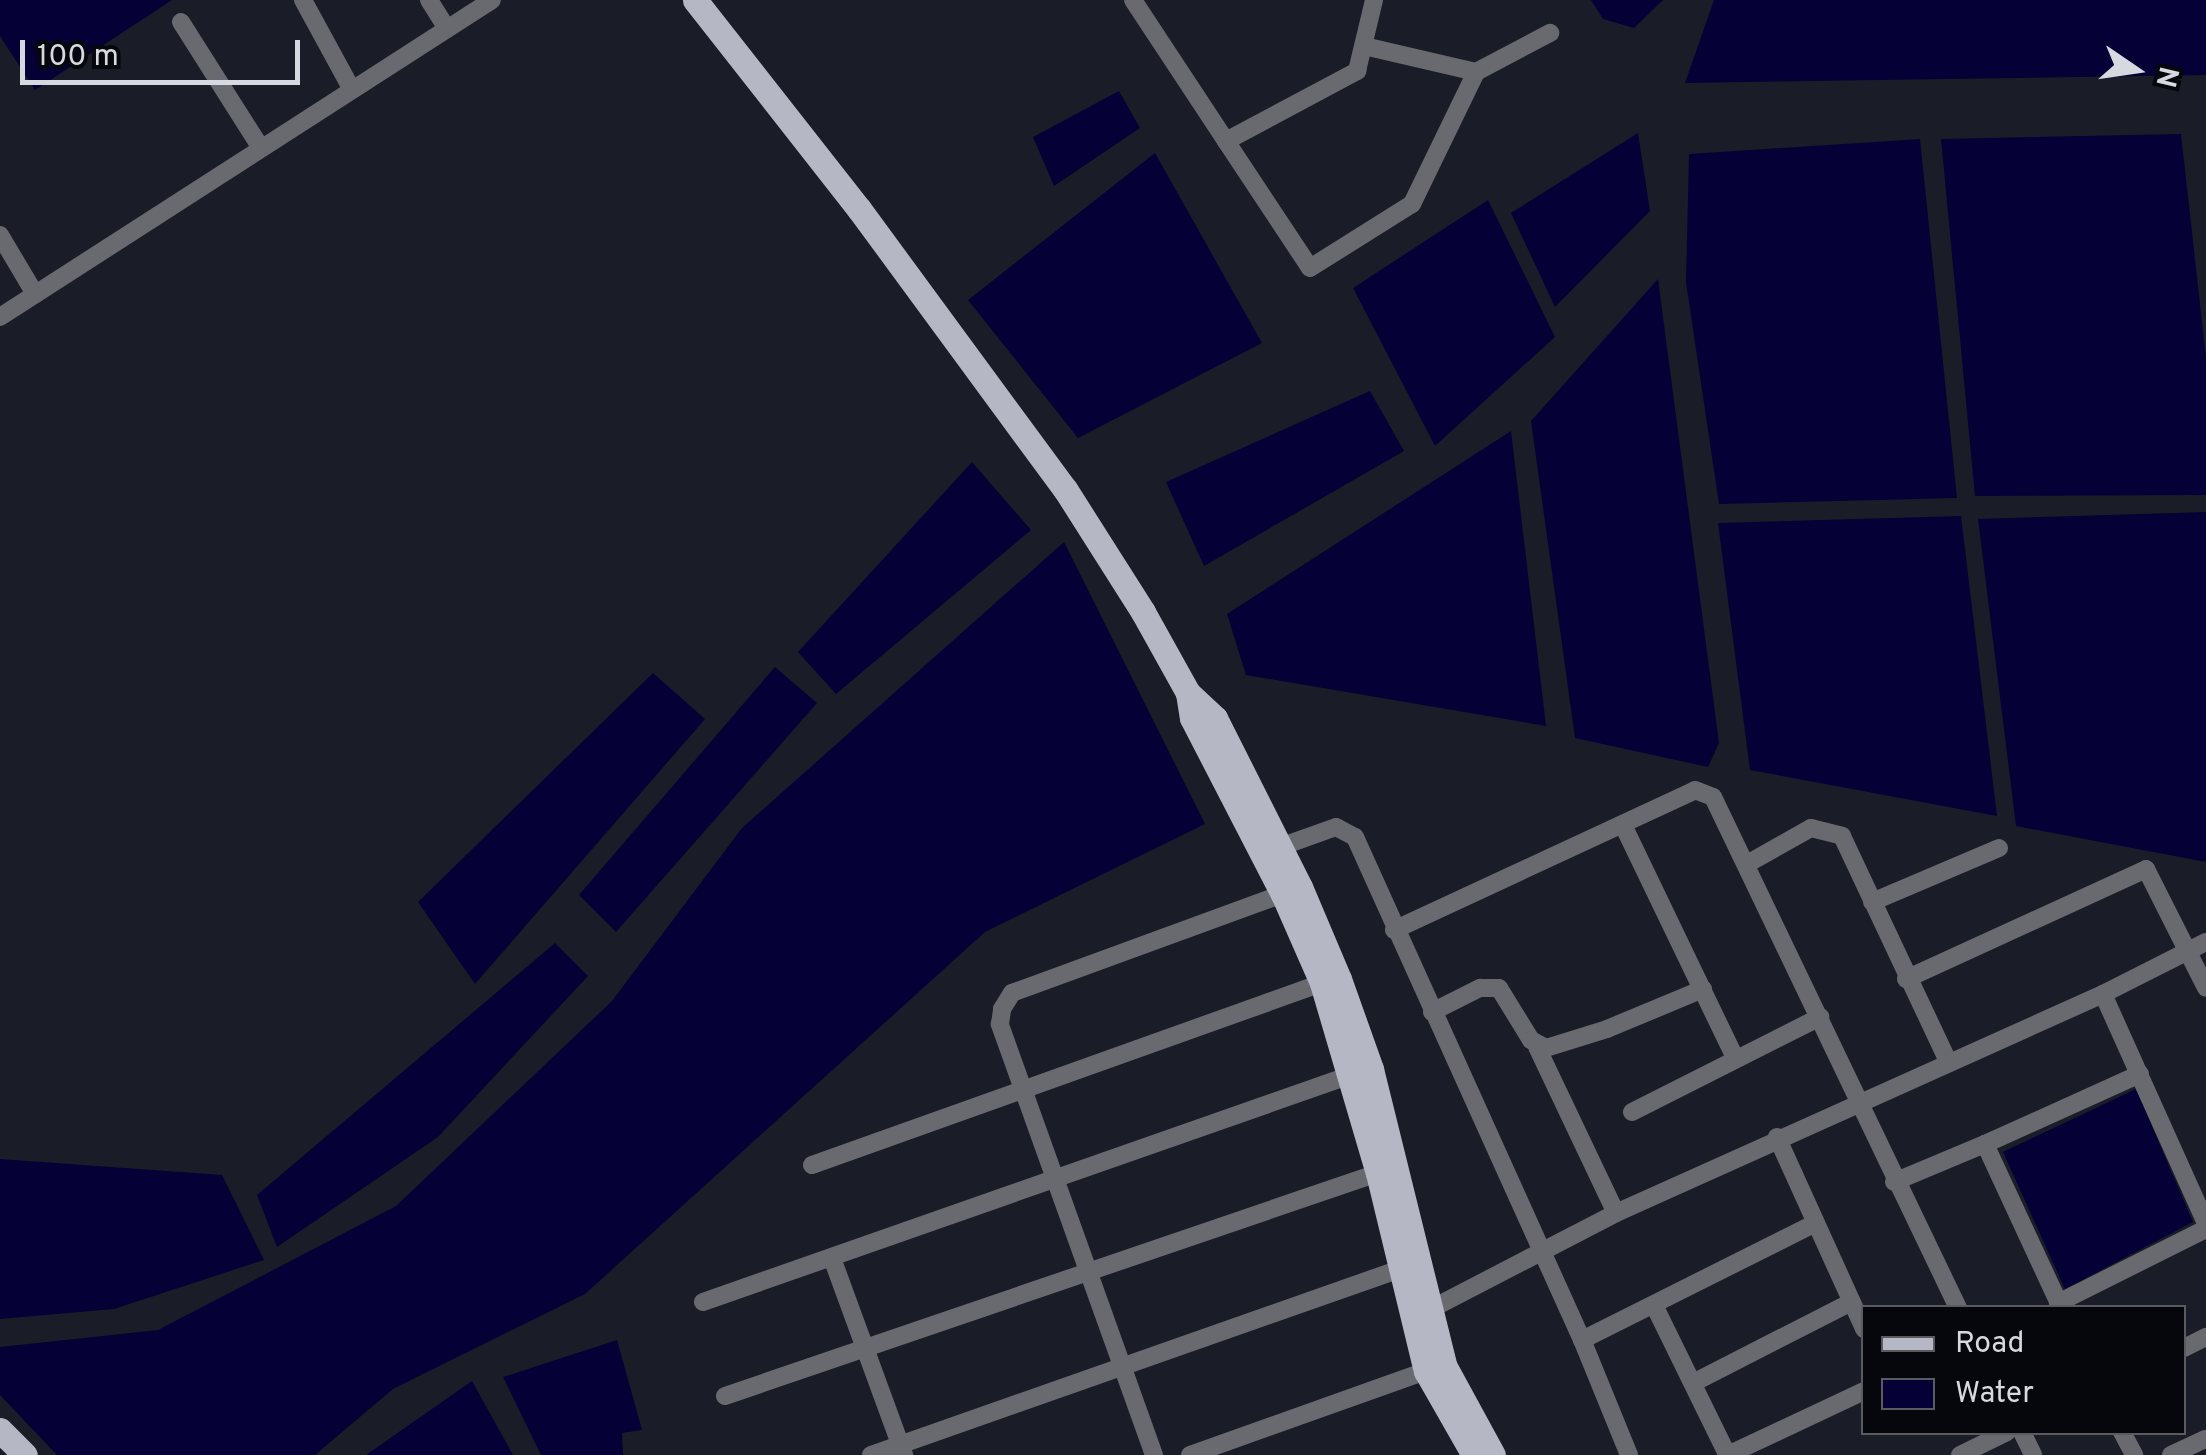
<!DOCTYPE html>
<style>
body{margin:0}
#map{position:relative;width:2206px;height:1455px;overflow:hidden;background:#1a1d27;font-family:Overpass,sans-serif}
div>[style]{position:absolute}
.water>*{inset:0;background:#050035}
.street>*{height:18px;margin:-9px;padding:0 9px;transform-origin:9px;border-radius:9px;background:#686a70}
.primary>*{height:25px;margin:-12.5px;padding:0 12.5px;transform-origin:12.5px;border-radius:12.5px;background:#b5b8c4}
span{translate:-50% -50%;white-space:nowrap;text-align:center;line-height:1.15;-webkit-text-stroke:8px #06070c;paint-order:stroke}
.legend{position:absolute;left:1861px;top:1305px;width:325px;height:130px;box-sizing:border-box;background:#06070c;border:2px solid #5a5b61;margin:0;padding:12px 18px;list-style:none;font-size:30px;color:#d7d9e0}
.legend li{display:flex;align-items:center;gap:20px;height:50px}
.legend b{width:50px;border:2px solid #5a5b61}
.north{position:absolute;left:2086px;top:20px;width:100px;height:100px;-webkit-text-stroke:8px #06070c;paint-order:stroke;rotate:103deg;font-size:28px;font-weight:700;line-height:40px;text-align:center;color:#d7d9e0}
.north::after{content:'';display:block;margin:auto;width:35px;height:45px;background:#d7d9e0;clip-path:polygon(50% 0,100% 100%,50% 72%,0 100%)}
.scale{position:absolute;left:20px;top:40px;width:280px;height:45px;box-sizing:border-box;border:5px solid #d7d9e0;border-top:0;padding-left:12px;font-size:30px;line-height:35px;white-space:nowrap;color:#d7d9e0;-webkit-text-stroke:8px #06070c;paint-order:stroke}
</style>
<div id="map">
<div class="water">
<i style="clip-path:polygon(0 0,172px 0,35px 90px,0 36px)"></i>
<i style="clip-path:polygon(1591px 0,1663px 0,1634px 28px,1603px 19px)"></i>
<i style="clip-path:polygon(1714px 0,2206px 0,2206px 75px,1685px 83px)"></i>
<i style="clip-path:polygon(1119px 91px,1140px 128px,1054px 186px,1033px 137px)"></i>
<i style="clip-path:polygon(1638px 133px,1650px 211px,1555px 307px,1511px 213px)"></i>
<i style="clip-path:polygon(2181px 134px,2206px 358px,2206px 495px,1975px 496px,1941px 139px)"></i>
<i style="clip-path:polygon(1920px 139px,1957px 498px,1719px 504px,1686px 282px,1689px 154px)"></i>
<i style="clip-path:polygon(1155px 153px,1262px 343px,1078px 438px,968px 300px)"></i>
<i style="clip-path:polygon(1488px 200px,1555px 337px,1435px 446px,1353px 288px)"></i>
<i style="clip-path:polygon(1658px 279px,1719px 743px,1708px 767px,1575px 738px,1531px 421px)"></i>
<i style="clip-path:polygon(1370px 391px,1404px 451px,1204px 566px,1166px 482px)"></i>
<i style="clip-path:polygon(1511px 431px,1546px 726px,1246px 675px,1227px 614px)"></i>
<i style="clip-path:polygon(972px 462px,1031px 530px,836px 694px,798px 652px)"></i>
<i style="clip-path:polygon(2206px 512px,2206px 862px,2016px 826px,1978px 519px)"></i>
<i style="clip-path:polygon(1961px 516px,1997px 816px,1750px 770px,1718px 523px)"></i>
<i style="clip-path:polygon(1064px 542px,1205px 824px,985px 932px,585px 1294px,393px 1389px,315px 1455px,57px 1455px,0 1395px,0 1347px,158px 1330px,396px 1206px,612px 1001px,742px 828px)"></i>
<i style="clip-path:polygon(775px 667px,817px 703px,616px 932px,579px 895px)"></i>
<i style="clip-path:polygon(653px 673px,705px 719px,475px 984px,418px 902px)"></i>
<i style="clip-path:polygon(555px 943px,588px 976px,438px 1137px,277px 1247px,257px 1195px)"></i>
<i style="clip-path:polygon(2136px 1089px,2193px 1222px,2065px 1289px,2003px 1152px)"></i>
<i style="clip-path:polygon(0 1159px,222px 1175px,264px 1260px,114px 1309px,0 1319px)"></i>
<i style="clip-path:polygon(617px 1340px,642px 1430px,622px 1433px,623px 1455px,541px 1455px,503px 1377px)"></i>
<i style="clip-path:polygon(472px 1381px,513px 1455px,366px 1455px)"></i>
</div>
<div class="street">
<i style="left:303px;top:0;width:102px;rotate:61.4deg"></i>
<i style="left:429px;top:0;width:34px;rotate:58deg"></i>
<i style="left:1133px;top:0;width:169px;rotate:56.6deg"></i>
<i style="left:1226px;top:141px;width:149px;rotate:-28.1deg"></i>
<i style="left:1357px;top:71px;width:73px;rotate:-76.5deg"></i>
<i style="left:181px;top:22px;width:149px;rotate:57.6deg"></i>
<i style="left:1364px;top:46px;width:115px;rotate:13.1deg"></i>
<i style="left:1476px;top:72px;width:84px;rotate:-27.8deg"></i>
<i style="left:1226px;top:141px;width:152px;rotate:56.5deg"></i>
<i style="left:1310px;top:268px;width:120px;rotate:-32.1deg"></i>
<i style="left:1412px;top:204px;width:147px;rotate:-64.1deg"></i>
<i style="left:0;top:235px;width:69px;rotate:59.3deg"></i>
<i style="left:0;top:317px;width:585px;rotate:-32.79deg"></i>
<i style="left:1623px;top:825px;width:259px;rotate:64.3deg"></i>
<i style="left:1280px;top:847px;width:59px;rotate:-19.7deg"></i>
<i style="left:1336px;top:827px;width:21px;rotate:28deg"></i>
<i style="left:1355px;top:837px;width:552px;rotate:65.71deg"></i>
<i style="left:1747px;top:864px;width:73px;rotate:-29.4deg"></i>
<i style="left:1811px;top:828px;width:32px;rotate:14deg"></i>
<i style="left:1842px;top:836px;width:251px;rotate:64.8deg"></i>
<i style="left:1872px;top:902px;width:138px;rotate:-23deg"></i>
<i style="left:1394px;top:930px;width:332px;rotate:-24.9deg"></i>
<i style="left:1695px;top:790px;width:19px;rotate:21deg"></i>
<i style="left:1713px;top:797px;width:567px;rotate:64.38deg"></i>
<i style="left:1906px;top:979px;width:264px;rotate:-24.6deg"></i>
<i style="left:2146px;top:869px;width:133px;rotate:63.2deg"></i>
<i style="left:2103px;top:994px;width:251px;rotate:65.8deg"></i>
<i style="left:1432px;top:1012px;width:54px;rotate:-26.6deg"></i>
<i style="left:1480px;top:988px;width:19px"></i>
<i style="left:1499px;top:988px;width:61px;rotate:58.4deg"></i>
<i style="left:1531px;top:1040px;width:17px;rotate:28deg"></i>
<i style="left:1546px;top:1048px;width:64px;rotate:-17.3deg"></i>
<i style="left:1607px;top:1029px;width:104px;rotate:-22.6deg"></i>
<i style="left:1537px;top:1047px;width:184px;rotate:64.6deg"></i>
<i style="left:1632px;top:1112px;width:211px;rotate:-26.8deg"></i>
<i style="left:1777px;top:1137px;width:211px;rotate:65.6deg"></i>
<i style="left:1985px;top:1144px;width:170px;rotate:-24.3deg"></i>
<i style="left:812px;top:1165px;width:542px;rotate:-19.64deg"></i>
<i style="left:1894px;top:1182px;width:99px;rotate:-22.7deg"></i>
<i style="left:1985px;top:1144px;width:181px;rotate:65.1deg"></i>
<i style="left:832px;top:1258px;width:210px;rotate:69.9deg"></i>
<i style="left:703px;top:1302px;width:687px;rotate:-19.31deg"></i>
<i style="left:2058px;top:1303px;width:165px;rotate:-26.6deg"></i>
<i style="left:1654px;top:1305px;width:164px;rotate:63.9deg"></i>
<i style="left:1429px;top:1310px;width:211px;rotate:-27.4deg"></i>
<i style="left:1616px;top:1213px;width:534px;rotate:-24.21deg"></i>
<i style="left:2103px;top:994px;width:115px;rotate:-26.8deg"></i>
<i style="left:2184px;top:1348px;width:25px;rotate:-27deg"></i>
<i style="left:1693px;top:1383px;width:178px;rotate:-27.1deg"></i>
<i style="left:725px;top:1396px;width:690px;rotate:-18.86deg"></i>
<i style="left:2022px;top:1432px;width:25px;rotate:64deg"></i>
<i style="left:2122px;top:1432px;width:26px;rotate:62deg"></i>
<i style="left:871px;top:1455px;width:561px;rotate:-19.37deg"></i>
<i style="left:1154px;top:1455px;width:458px;rotate:-109.7deg"></i>
<i style="left:1000px;top:1024px;width:15px;rotate:-82deg"></i>
<i style="left:1002px;top:1009px;width:19px;rotate:-58deg"></i>
<i style="left:1012px;top:993px;width:289px;rotate:-20.1deg"></i>
<i style="left:1190px;top:1455px;width:251px;rotate:-19.6deg"></i>
<i style="left:1629px;top:1455px;width:124px;rotate:-112.2deg"></i>
<i style="left:1582px;top:1340px;width:259px;rotate:-26.6deg"></i>
<i style="left:1728px;top:1455px;width:150px;rotate:-25.2deg"></i>
<i style="left:1960px;top:1455px;width:52px;rotate:-26.1deg"></i>
<i style="left:2171px;top:1455px;width:38px;rotate:-25deg"></i>
</div>
<div class="primary">
<i style="left:695px;top:0;width:266px;rotate:51.9deg"></i>
<i style="left:859px;top:209px;width:348px;rotate:53.7deg"></i>
<i style="left:1065px;top:489px;width:146px;rotate:57.6deg"></i>
<i style="left:1143px;top:612px;width:93px;rotate:60.9deg"></i>
<i style="left:1188px;top:693px;width:25px;rotate:81deg"></i>
<i style="left:1192px;top:718px;width:198px;rotate:62.7deg"></i>
<i style="left:1283px;top:894px;width:97px;rotate:66.3deg"></i>
<i style="left:1322px;top:983px;width:198px;rotate:73.6deg"></i>
<i style="left:1378px;top:1173px;width:204px;rotate:76.4deg"></i>
<i style="left:1426px;top:1371px;width:97px;rotate:60.3deg"></i>
<i style="left:1188px;top:693px;width:37px;rotate:43deg"></i>
<i style="left:1215px;top:718px;width:189px;rotate:63.3deg"></i>
<i style="left:1300px;top:887px;width:100px;rotate:67deg"></i>
<i style="left:1339px;top:979px;width:96px;rotate:70.4deg"></i>
<i style="left:1371px;top:1069px;width:307px;rotate:76.1deg"></i>
<i style="left:1445px;top:1367px;width:100px;rotate:61.4deg"></i>
<i style="left:0;top:1430px;width:35px;rotate:45deg"></i>
</div>
<ul class="legend">
<li><b style="height:12px;background:#b5b8c4"></b>Road</li>
<li><b style="height:28px;background:#050035"></b>Water</li>
</ul>
<div class="north">N</div>
<div class="scale">100 m</div>
</div>
